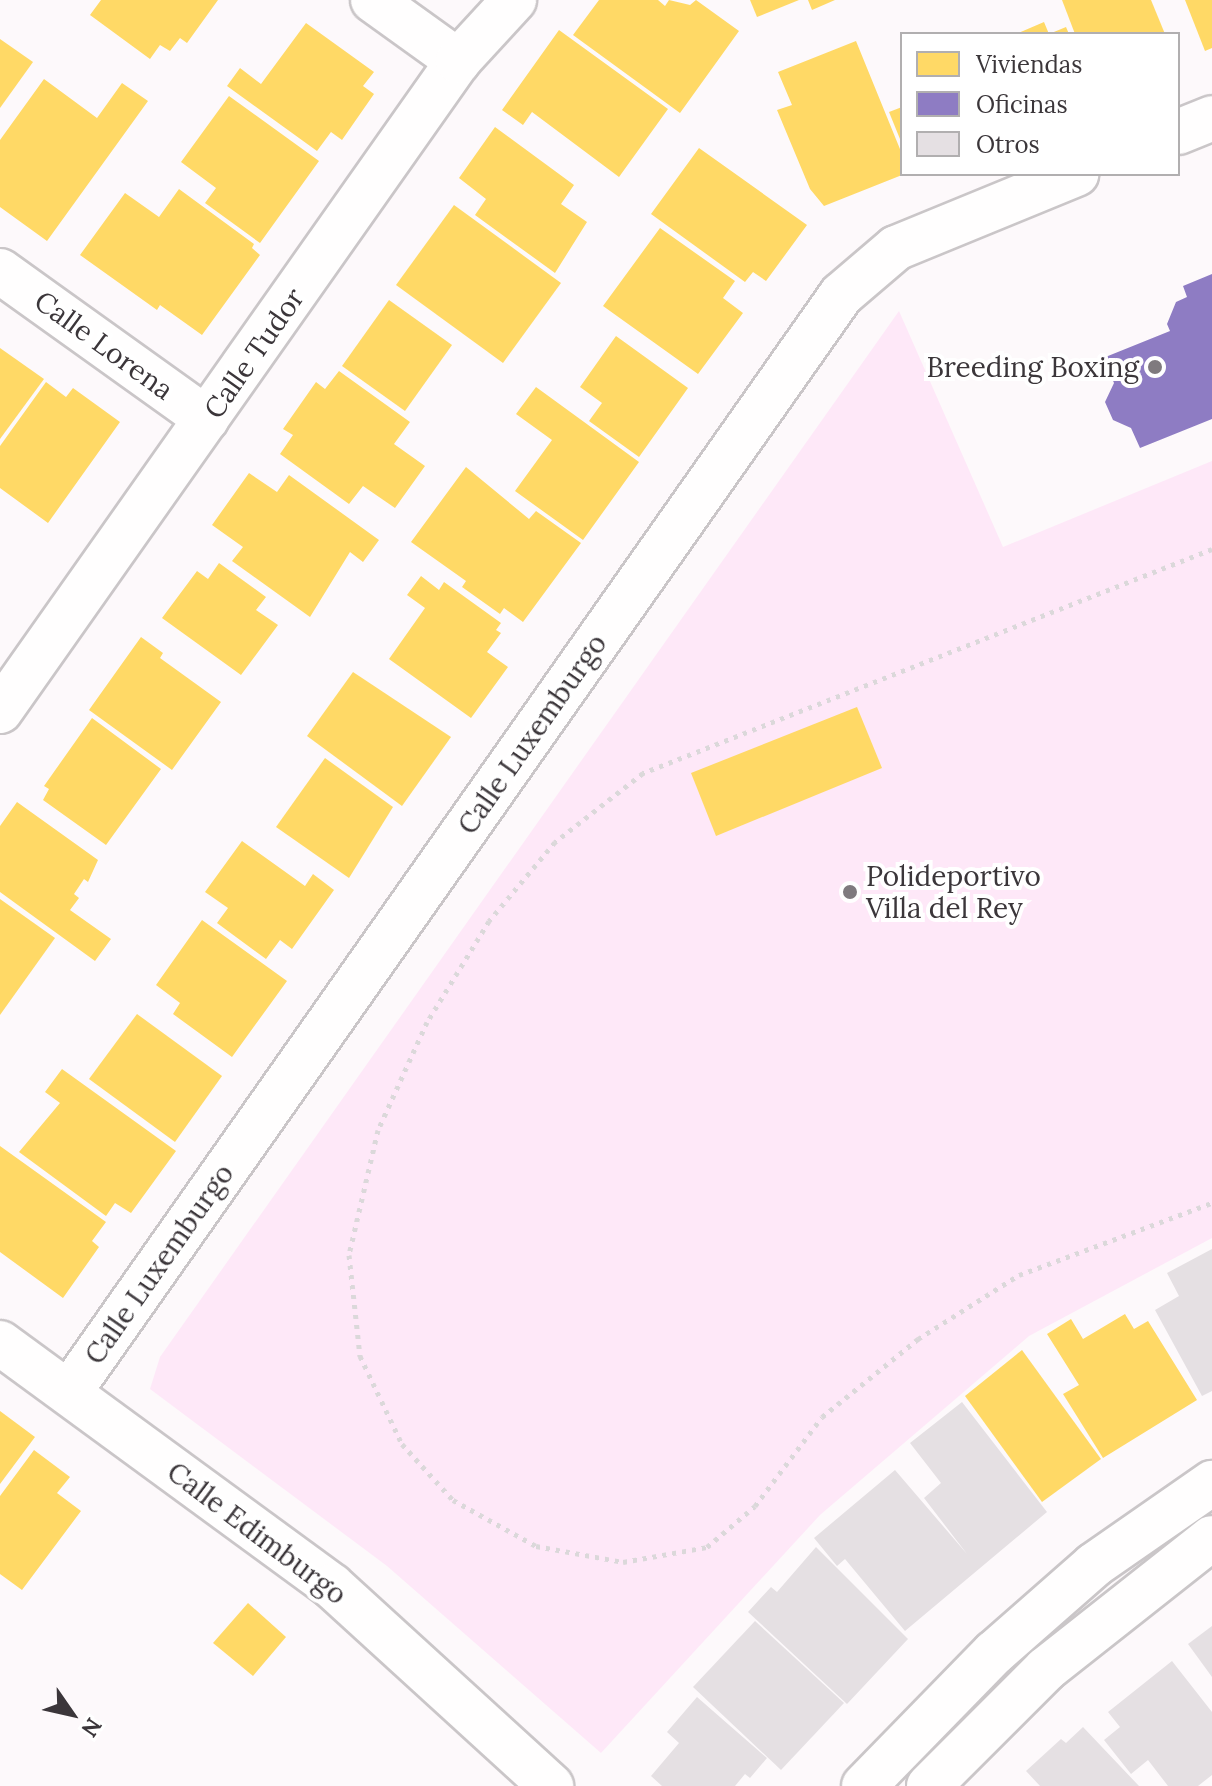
<!DOCTYPE html>
<style>
body{margin:0}
#map{position:relative;width:1212px;height:1786px;overflow:hidden;background:#fdf9fb;font-family:Lora,serif}
div>[style]{position:absolute}
.green>*{inset:0;background:#fee8f8}
.homes>*{inset:0;background:#ffd966}
.offices>*{inset:0;background:#8e7cc3}
.building>*{inset:0;background:#e5e0e3}
.path>*{height:5px;margin-top:-2.5px;transform-origin:0;background:repeating-linear-gradient(90deg,#dbd8da 0 4px,transparent 0 10px)}
.roads{filter:drop-shadow(2px 0 #cac6c8) drop-shadow(-2px 0 #cac6c8) drop-shadow(0 2px #cac6c8) drop-shadow(0 -2px #cac6c8)}
.minor>*{height:44px;margin:-22px;padding:0 22px;transform-origin:22px;border-radius:22px;background:#fffefe}
.major>*{height:44px;margin:-22px;padding:0 22px;transform-origin:22px;border-radius:22px;background:#fffefe}
.dots>*{width:22px;height:22px;translate:-50% -50%;box-sizing:border-box;border:4px solid #fff;border-radius:50%}
span{translate:-50% -50%;white-space:nowrap;text-align:center;line-height:1.15;-webkit-text-stroke:8px #fff;paint-order:stroke}
.street-label{font-size:28px;color:#3b363a}
.poi-label{font-size:28px;color:#3b363a}
.right{translate:-100% -50%;text-align:right}
.left{translate:0 -50%;text-align:left}
.legend{position:absolute;left:900px;top:32px;width:280px;height:144px;box-sizing:border-box;background:#fff;border:2px solid #b1afb0;margin:0;padding:10px 14px;list-style:none;font-size:24px;color:#3b363a}
.legend li{display:flex;align-items:center;gap:16px;height:40px}
.legend b{width:40px;border:2px solid #b1afb0}
.north{position:absolute;left:32px;top:1674px;width:80px;height:80px;-webkit-text-stroke:6px #fff;paint-order:stroke;rotate:124deg;font-size:22px;font-weight:700;line-height:32px;text-align:center;color:#3b363a}
.north::after{content:'';display:block;margin:auto;width:28px;height:36px;background:#3b363a;clip-path:polygon(50% 0,100% 100%,50% 72%,0 100%)}
</style>
<div id="map">
<div class="green">
<i style="clip-path:polygon(899px 311px,1003px 547px,1212px 461px,1212px 1238px,1029px 1336px,820px 1515px,601px 1753px,387px 1566px,150px 1389px,160px 1357px)"></i>
</div>
<div class="homes">
<i style="clip-path:polygon(101px 0,218px 0,187px 43px,180px 38px,170px 51px,160px 45px,150px 59px,90px 15px)"></i>
<i style="clip-path:polygon(599px 0,658px 0,665px 6px,669px 0,690px 5px,696px 0,739px 31px,680px 113px,573px 35px)"></i>
<i style="clip-path:polygon(750px 0,799px 0,757px 17px)"></i>
<i style="clip-path:polygon(808px 0,835px 0,812px 10px)"></i>
<i style="clip-path:polygon(1062px 0,1151px 0,1165px 34px,1075px 34px)"></i>
<i style="clip-path:polygon(1185px 0,1212px 0,1212px 48px,1205px 51px)"></i>
<i style="clip-path:polygon(1044px 22px,1049px 34px,1066px 27px,1069px 34px,1016px 34px)"></i>
<i style="clip-path:polygon(306px 23px,374px 72px,363px 86px,374px 94px,342px 140px,331px 132px,317px 151px,227px 86px,240px 68px,261px 84px)"></i>
<i style="clip-path:polygon(559px 30px,668px 109px,619px 177px,532px 112px,523px 125px,502px 110px)"></i>
<i style="clip-path:polygon(0 39px,33px 62px,0 108px)"></i>
<i style="clip-path:polygon(856px 41px,902px 154px,902px 175px,824px 206px,810px 189px,777px 110px,792px 105px,778px 72px)"></i>
<i style="clip-path:polygon(44px 79px,97px 118px,122px 83px,148px 101px,47px 241px,0 207px,0 140px)"></i>
<i style="clip-path:polygon(229px 96px,319px 161px,260px 243px,205px 203px,216px 188px,181px 162px)"></i>
<i style="clip-path:polygon(902px 107px,902px 144px,889px 112px)"></i>
<i style="clip-path:polygon(495px 127px,574px 185px,561px 204px,587px 222px,555px 273px,475px 215px,486px 199px,459px 178px)"></i>
<i style="clip-path:polygon(699px 148px,807px 225px,766px 281px,753px 272px,745px 282px,651px 214px)"></i>
<i style="clip-path:polygon(179px 189px,254px 244px,252px 248px,260px 255px,202px 335px,160px 305px,157px 310px,80px 255px,125px 193px,159px 217px)"></i>
<i style="clip-path:polygon(454px 205px,561px 283px,503px 363px,396px 285px)"></i>
<i style="clip-path:polygon(660px 228px,735px 281px,723px 298px,743px 313px,698px 374px,603px 306px)"></i>
<i style="clip-path:polygon(389px 300px,452px 345px,405px 411px,342px 366px)"></i>
<i style="clip-path:polygon(616px 336px,688px 388px,639px 457px,589px 421px,602px 403px,580px 387px)"></i>
<i style="clip-path:polygon(0 348px,44px 379px,0 439px)"></i>
<i style="clip-path:polygon(339px 371px,410px 422px,394px 444px,425px 466px,395px 508px,363px 486px,349px 504px,280px 454px,293px 435px,283px 429px,316px 382px,325px 389px)"></i>
<i style="clip-path:polygon(46px 382px,66px 397px,73px 388px,120px 422px,48px 523px,0 488px,0 446px)"></i>
<i style="clip-path:polygon(536px 387px,639px 462px,583px 540px,515px 491px,552px 440px,516px 414px)"></i>
<i style="clip-path:polygon(466px 467px,529px 519px,536px 511px,581px 543px,523px 622px,504px 608px,500px 614px,462px 587px,466px 581px,411px 542px)"></i>
<i style="clip-path:polygon(249px 473px,277px 492px,289px 475px,379px 540px,363px 562px,350px 552px,310px 617px,232px 561px,243px 547px,212px 525px)"></i>
<i style="clip-path:polygon(219px 563px,266px 597px,256px 610px,278px 625px,241px 675px,162px 618px,197px 571px,208px 579px)"></i>
<i style="clip-path:polygon(421px 576px,439px 590px,444px 582px,501px 623px,496px 630px,501px 633px,487px 652px,508px 667px,471px 718px,389px 659px,425px 608px,407px 595px)"></i>
<i style="clip-path:polygon(141px 637px,163px 653px,160px 658px,221px 702px,172px 770px,89px 710px)"></i>
<i style="clip-path:polygon(353px 672px,451px 737px,402px 806px,307px 736px)"></i>
<i style="clip-path:polygon(857px 707px,882px 768px,716px 836px,691px 773px)"></i>
<i style="clip-path:polygon(92px 718px,161px 769px,106px 845px,43px 800px,49px 789px,44px 786px)"></i>
<i style="clip-path:polygon(325px 758px,393px 807px,349px 878px,276px 827px)"></i>
<i style="clip-path:polygon(17px 802px,98px 860px,88px 882px,84px 879px,74px 894px,79px 898px,70px 910px,111px 939px,95px 961px,0 892px,0 826px)"></i>
<i style="clip-path:polygon(242px 841px,305px 886px,313px 874px,334px 890px,292px 949px,280px 940px,266px 959px,217px 923px,228px 908px,205px 892px)"></i>
<i style="clip-path:polygon(0 899px,55px 938px,0 1015px)"></i>
<i style="clip-path:polygon(202px 920px,287px 981px,232px 1057px,173px 1014px,180px 1003px,156px 985px)"></i>
<i style="clip-path:polygon(137px 1014px,222px 1076px,175px 1142px,89px 1079px)"></i>
<i style="clip-path:polygon(62px 1069px,176px 1151px,131px 1213px,115px 1203px,106px 1216px,19px 1152px,60px 1103px,45px 1092px)"></i>
<i style="clip-path:polygon(0 1146px,106px 1222px,92px 1241px,99px 1247px,63px 1298px,0 1252px)"></i>
<i style="clip-path:polygon(1125px 1314px,1134px 1329px,1148px 1321px,1197px 1400px,1103px 1458px,1063px 1394px,1079px 1385px,1047px 1334px,1071px 1319px,1083px 1339px)"></i>
<i style="clip-path:polygon(1022px 1350px,1101px 1459px,1042px 1502px,965px 1396px)"></i>
<i style="clip-path:polygon(0 1411px,35px 1437px,0 1484px)"></i>
<i style="clip-path:polygon(34px 1450px,70px 1477px,57px 1493px,81px 1511px,22px 1590px,0 1574px,0 1496px)"></i>
<i style="clip-path:polygon(248px 1603px,286px 1637px,253px 1676px,213px 1643px)"></i>
</div>
<div class="offices">
<i style="clip-path:polygon(1212px 274px,1212px 419px,1140px 448px,1131px 428px,1113px 420px,1105px 402px,1114px 383px,1103px 358px,1170px 331px,1167px 324px,1176px 302px,1187px 297px,1183px 286px)"></i>
</div>
<div class="building">
<i style="clip-path:polygon(1212px 1249px,1212px 1391px,1202px 1396px,1155px 1310px,1179px 1296px,1167px 1273px)"></i>
<i style="clip-path:polygon(962px 1402px,1047px 1512px,905px 1631px,845px 1559px,837px 1566px,814px 1538px,895px 1470px,967px 1554px,924px 1498px,941px 1483px,910px 1443px)"></i>
<i style="clip-path:polygon(816px 1547px,908px 1639px,847px 1704px,748px 1612px,771px 1587px,777px 1592px)"></i>
<i style="clip-path:polygon(755px 1621px,844px 1703px,781px 1770px,693px 1687px)"></i>
<i style="clip-path:polygon(1212px 1626px,1212px 1677px,1188px 1644px)"></i>
<i style="clip-path:polygon(1172px 1661px,1212px 1712px,1212px 1775px,1198px 1786px,1168px 1786px,1148px 1760px,1131px 1774px,1104px 1740px,1120px 1727px,1108px 1712px)"></i>
<i style="clip-path:polygon(697px 1697px,767px 1758px,750px 1778px,745px 1774px,735px 1786px,662px 1786px,651px 1776px,679px 1743px,667px 1732px)"></i>
<i style="clip-path:polygon(1083px 1727px,1139px 1786px,1040px 1786px,1026px 1771px,1061px 1739px,1066px 1743px)"></i>
</div>
<div class="path">
<i style="left:1212px;top:549px;width:612px;rotate:158.51deg"></i>
<i style="left:643px;top:773px;width:112px;rotate:141.9deg"></i>
<i style="left:555px;top:842px;width:103px;rotate:129.9deg"></i>
<i style="left:489px;top:921px;width:119px;rotate:121.5deg"></i>
<i style="left:427px;top:1022px;width:119px;rotate:114.4deg"></i>
<i style="left:378px;top:1130px;width:128px;rotate:103.1deg"></i>
<i style="left:349px;top:1255px;width:102px;rotate:83.8deg"></i>
<i style="left:360px;top:1356px;width:98px;rotate:64.5deg"></i>
<i style="left:402px;top:1444px;width:76px;rotate:47.7deg"></i>
<i style="left:453px;top:1500px;width:95px;rotate:29deg"></i>
<i style="left:536px;top:1546px;width:88px;rotate:10.4deg"></i>
<i style="left:623px;top:1562px;width:85px;rotate:-10.1deg"></i>
<i style="left:707px;top:1547px;width:63px;rotate:-40.5deg"></i>
<i style="left:755px;top:1506px;width:111px;rotate:-53deg"></i>
<i style="left:822px;top:1417px;width:124px;rotate:-39.1deg"></i>
<i style="left:918px;top:1339px;width:120px;rotate:-32.4deg"></i>
<i style="left:1019px;top:1275px;width:206px;rotate:-20.5deg"></i>
</div>
<div class="roads">
<div class="minor">
<i style="left:373px;top:0;width:105px;rotate:35.7deg"></i>
<i style="left:1178px;top:132px;width:37px;rotate:-22deg"></i>
<i style="left:0;top:271px;width:254px;rotate:35.6deg"></i>
<i style="left:0;top:711px;width:795px;rotate:-54.83deg"></i>
<i style="left:458px;top:61px;width:83px;rotate:-47.4deg"></i>
<i style="left:0;top:1343px;width:411px;rotate:36.2deg"></i>
<i style="left:332px;top:1586px;width:297px;rotate:42.4deg"></i>
<i style="left:70px;top:1391px;width:1340px;rotate:-54.87deg"></i>
<i style="left:841px;top:295px;width:72px;rotate:-40.5deg"></i>
<i style="left:896px;top:248px;width:195px;rotate:-22.3deg"></i>
</div>
<div class="major">
<i style="left:864px;top:1786px;width:186px;rotate:-45.7deg"></i>
<i style="left:994px;top:1653px;width:133px;rotate:-41.3deg"></i>
<i style="left:1094px;top:1565px;width:144px;rotate:-34.8deg"></i>
<i style="left:929px;top:1786px;width:165px;rotate:-45deg"></i>
<i style="left:1046px;top:1669px;width:211px;rotate:-38.3deg"></i>
</div>
</div>
<div class="dots">
<i style="left:1155px;top:367px;background:#7f7a7e"></i>
<i style="left:850px;top:892px;background:#7f7a7e"></i>
</div>
<div class="street-label">
<span style="left:104px;top:345px;rotate:36deg">Calle Lorena</span>
<span style="left:254px;top:353px;rotate:-55deg">Calle Tudor</span>
<span style="left:532px;top:734px;rotate:-55deg">Calle Luxemburgo</span>
<span style="left:159px;top:1264px;rotate:-55deg">Calle Luxemburgo</span>
<span style="left:257px;top:1533px;rotate:37deg">Calle Edimburgo</span>
</div>
<div class="poi-label">
<span class="right" style="left:1139px;top:367px">Breeding Boxing</span>
<span class="left" style="left:866px;top:892px">Polideportivo<br>Villa del Rey</span>
</div>
<ul class="legend">
<li><b style="height:22px;background:#ffd966"></b>Viviendas</li>
<li><b style="height:22px;background:#8e7cc3"></b>Oficinas</li>
<li><b style="height:22px;background:#e5e0e3"></b>Otros</li>
</ul>
<div class="north">N</div>
</div>
